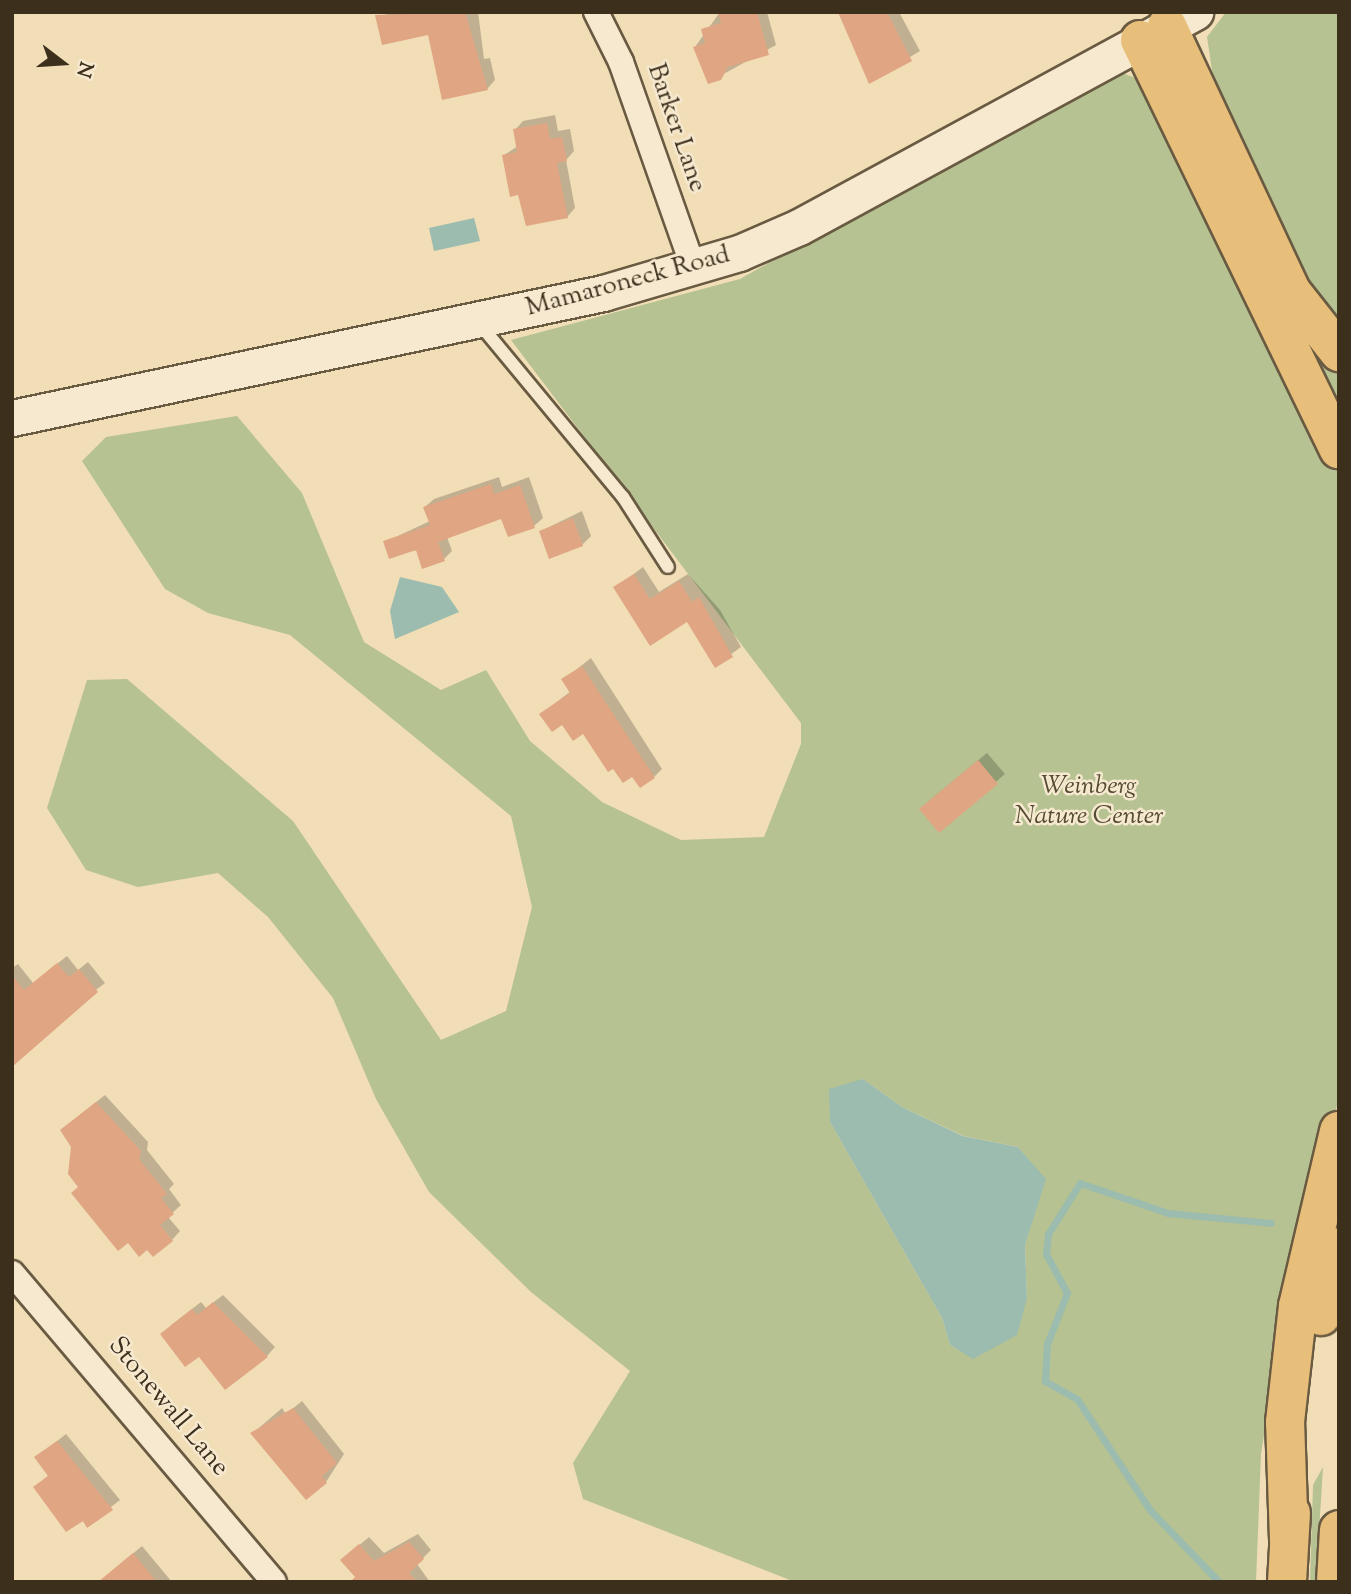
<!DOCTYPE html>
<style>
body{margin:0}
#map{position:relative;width:1351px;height:1594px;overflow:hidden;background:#f1ddb6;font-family:"Sorts Mill Goudy",serif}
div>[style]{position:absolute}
.green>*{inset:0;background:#b6c291}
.water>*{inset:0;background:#9bbcae}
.shadow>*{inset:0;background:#0003}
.stream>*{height:7px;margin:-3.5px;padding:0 3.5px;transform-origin:3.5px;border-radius:3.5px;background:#9bbcae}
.building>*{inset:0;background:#e0a582}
.roads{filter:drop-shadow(2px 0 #695a42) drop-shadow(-2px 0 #695a42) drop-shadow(0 2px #695a42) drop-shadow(0 -2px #695a42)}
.lane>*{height:12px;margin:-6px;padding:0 6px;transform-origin:6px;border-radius:6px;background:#f6e9d0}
.street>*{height:24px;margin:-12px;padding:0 12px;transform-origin:12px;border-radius:12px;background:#f6e9d0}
.secondary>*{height:35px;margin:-17.5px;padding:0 17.5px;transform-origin:17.5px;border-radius:17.5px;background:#f6e9d0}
.highway>*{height:38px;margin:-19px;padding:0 19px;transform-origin:19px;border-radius:19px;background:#e8be7b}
span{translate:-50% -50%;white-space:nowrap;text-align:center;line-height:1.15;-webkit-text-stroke:5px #f6e9d0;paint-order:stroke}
.street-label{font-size:26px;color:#3c2f1c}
.park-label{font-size:26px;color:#544c33;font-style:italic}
.frame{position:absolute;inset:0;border:14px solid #3c2f1c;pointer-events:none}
.north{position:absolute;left:28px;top:28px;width:70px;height:70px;-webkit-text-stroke:5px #f6e9d0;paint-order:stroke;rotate:107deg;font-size:19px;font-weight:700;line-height:28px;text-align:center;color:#3c2f1c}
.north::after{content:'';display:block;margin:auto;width:24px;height:32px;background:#3c2f1c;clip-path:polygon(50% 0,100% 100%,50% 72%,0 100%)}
</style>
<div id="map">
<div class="green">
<i style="clip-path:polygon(1226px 12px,1339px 12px,1339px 335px,1309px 293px,1213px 77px,1207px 37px)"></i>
<i style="clip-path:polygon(evenodd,1113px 70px,1136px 78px,1157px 96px,1339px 474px,1339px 1098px,1284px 1308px,1261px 1454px,1256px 1582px,795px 1582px,583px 1499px,573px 1463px,630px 1371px,531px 1292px,429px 1192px,376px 1099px,333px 998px,268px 917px,218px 873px,138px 887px,86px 870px,47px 808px,87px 680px,127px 679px,293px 821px,441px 1040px,506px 1011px,532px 907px,511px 816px,290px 635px,208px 613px,165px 589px,82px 461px,106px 437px,237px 416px,302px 493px,364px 642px,441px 690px,486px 670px,530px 741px,602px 802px,681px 840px,764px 837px,801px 744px,801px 723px,511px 340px,740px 279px,1113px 70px,863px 1079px,902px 1107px,964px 1136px,1018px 1147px,1045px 1179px,1025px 1245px,1027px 1298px,973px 1358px,950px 1345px,942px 1318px,830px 1122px,863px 1079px)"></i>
<i style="clip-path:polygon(1313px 350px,1339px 369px,1339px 425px,1305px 358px)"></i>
<i style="clip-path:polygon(1323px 1467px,1316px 1582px,1310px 1582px,1313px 1485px)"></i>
</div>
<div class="water">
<i style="clip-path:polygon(474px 218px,480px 241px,434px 251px,429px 228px)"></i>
<i style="clip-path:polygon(400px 577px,442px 587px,459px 612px,395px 639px,390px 611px)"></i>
<i style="clip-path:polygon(863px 1079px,902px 1107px,963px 1136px,1018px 1147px,1046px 1179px,1025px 1245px,1027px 1298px,1017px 1335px,973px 1359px,950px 1345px,942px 1318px,830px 1122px,829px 1089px)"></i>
</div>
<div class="shadow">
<i style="clip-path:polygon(380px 12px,478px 12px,484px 59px,490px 58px,495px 80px,487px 89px,429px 33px)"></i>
<i style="clip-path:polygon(720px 12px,767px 12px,776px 45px,709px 82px,695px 47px)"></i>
<i style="clip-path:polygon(838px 12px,899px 12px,920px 51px,870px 81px)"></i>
<i style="clip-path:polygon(555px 115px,558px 131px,570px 129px,574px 151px,566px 160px,575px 208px,567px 217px,519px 193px,504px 155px,518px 146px,515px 130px,523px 121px)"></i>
<i style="clip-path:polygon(499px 477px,502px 487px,529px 477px,543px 518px,534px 526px,509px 535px,502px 517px,447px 537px,452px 551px,444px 559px,385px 542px,430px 521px,425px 507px,434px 499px)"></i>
<i style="clip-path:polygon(582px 511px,591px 536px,582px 545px,541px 531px)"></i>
<i style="clip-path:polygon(643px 567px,659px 592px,688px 574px,720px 610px,741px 647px,716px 665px,687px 620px,615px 588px)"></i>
<i style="clip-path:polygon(591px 658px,662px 769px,654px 777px,633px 775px,583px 732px,541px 714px,571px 691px,563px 680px)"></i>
<i style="clip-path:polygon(987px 753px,1005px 774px,939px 831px,929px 801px)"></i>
<i style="clip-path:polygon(67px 956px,78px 970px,88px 962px,105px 983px,12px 1054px,12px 968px,18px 964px,33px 983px)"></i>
<i style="clip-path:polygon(105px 1095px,148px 1142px,147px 1150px,174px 1184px,169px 1189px,181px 1205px,168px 1217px,180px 1231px,172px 1240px,80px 1186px,71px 1122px)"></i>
<i style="clip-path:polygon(223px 1295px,275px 1347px,267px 1356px,199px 1354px,170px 1326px,201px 1302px,206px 1308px)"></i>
<i style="clip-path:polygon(302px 1401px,344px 1454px,326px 1482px,252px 1434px,282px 1408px,286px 1414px)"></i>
<i style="clip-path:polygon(66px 1434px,120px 1500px,88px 1525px,35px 1487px,49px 1475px,37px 1457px)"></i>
<i style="clip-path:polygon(418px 1534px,431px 1550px,417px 1564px,430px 1582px,365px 1582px,351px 1552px,369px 1537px,384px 1553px)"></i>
<i style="clip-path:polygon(142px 1546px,172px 1582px,106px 1582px,112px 1571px)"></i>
</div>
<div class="stream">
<i style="left:1219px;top:1582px;width:100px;rotate:-133.8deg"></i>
<i style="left:1150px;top:1510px;width:133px;rotate:-123.3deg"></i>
<i style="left:1077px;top:1399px;width:37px;rotate:-151deg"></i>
<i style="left:1045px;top:1381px;width:37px;rotate:-87deg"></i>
<i style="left:1047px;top:1344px;width:55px;rotate:-68.6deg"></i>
<i style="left:1067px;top:1293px;width:44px;rotate:-118.3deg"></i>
<i style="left:1046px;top:1254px;width:20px;rotate:-84deg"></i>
<i style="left:1048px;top:1234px;width:60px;rotate:-57.9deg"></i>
<i style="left:1080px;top:1183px;width:93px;rotate:18.8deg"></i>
<i style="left:1168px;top:1213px;width:103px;rotate:5.5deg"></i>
</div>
<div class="building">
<i style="clip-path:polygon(465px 12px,488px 90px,442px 100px,428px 35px,382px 45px,375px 15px)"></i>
<i style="clip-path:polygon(718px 12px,757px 12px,769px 55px,728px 67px,721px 80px,708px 84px,693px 47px,705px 43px,701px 29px,721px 23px)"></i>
<i style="clip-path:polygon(838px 12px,887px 12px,912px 61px,869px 84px)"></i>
<i style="clip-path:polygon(547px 123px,550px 139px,562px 137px,567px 161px,557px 163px,568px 218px,526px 226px,518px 195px,510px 197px,502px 155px,517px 152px,513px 129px)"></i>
<i style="clip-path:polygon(491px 484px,494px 494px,520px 485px,535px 528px,508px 537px,501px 519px,438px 542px,445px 561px,422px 569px,416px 550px,389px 559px,383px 541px,430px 525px,423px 507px)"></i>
<i style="clip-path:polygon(573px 518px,583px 546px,549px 559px,539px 531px)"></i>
<i style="clip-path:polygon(634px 574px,650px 599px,679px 581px,692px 602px,699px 597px,733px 657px,715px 668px,687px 622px,650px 646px,613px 587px)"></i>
<i style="clip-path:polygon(582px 666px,655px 778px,640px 788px,632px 777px,623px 783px,613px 769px,608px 772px,583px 734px,573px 741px,562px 725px,552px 732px,539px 714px,570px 693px,561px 679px)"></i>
<i style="clip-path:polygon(978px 760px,998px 784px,939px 833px,919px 809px)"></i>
<i style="clip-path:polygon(57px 963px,69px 977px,79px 969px,98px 992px,12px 1067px,12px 975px,24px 990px)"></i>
<i style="clip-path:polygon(96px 1102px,141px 1151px,139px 1159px,167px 1194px,161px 1198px,174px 1214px,160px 1225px,173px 1241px,153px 1257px,147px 1250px,139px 1257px,128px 1243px,118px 1251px,71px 1193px,78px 1187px,68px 1174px,71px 1147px,60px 1130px)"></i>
<i style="clip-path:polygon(213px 1302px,268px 1357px,225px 1390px,199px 1357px,185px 1367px,160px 1334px,192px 1309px,197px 1315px)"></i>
<i style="clip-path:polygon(293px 1408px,337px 1463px,322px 1476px,327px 1483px,306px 1500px,250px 1433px)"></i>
<i style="clip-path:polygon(57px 1441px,113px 1510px,87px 1528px,83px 1521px,66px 1532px,33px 1487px,48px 1476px,34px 1457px)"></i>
<i style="clip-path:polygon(409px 1542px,424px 1559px,409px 1573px,417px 1582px,350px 1582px,355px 1577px,340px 1560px,359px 1544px,374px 1561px)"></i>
<i style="clip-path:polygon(133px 1553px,157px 1582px,98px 1582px)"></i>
</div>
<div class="roads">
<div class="lane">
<i style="left:478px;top:322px;width:227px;rotate:50.4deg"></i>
<i style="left:623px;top:497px;width:83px;rotate:57.3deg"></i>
</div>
<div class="street">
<i style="left:596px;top:12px;width:56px;rotate:63.4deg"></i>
<i style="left:621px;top:62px;width:217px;rotate:70.6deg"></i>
<i style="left:12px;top:1273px;width:405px;rotate:49.7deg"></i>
</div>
<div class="secondary">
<i style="left:12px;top:418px;width:604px;rotate:-11.94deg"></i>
<i style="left:603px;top:293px;width:142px;rotate:-16.4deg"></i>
<i style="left:739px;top:253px;width:65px;rotate:-23.4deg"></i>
<i style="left:799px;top:227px;width:451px;rotate:-28.5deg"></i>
</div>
<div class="highway">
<i style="left:1167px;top:26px;width:293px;rotate:64.9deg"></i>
<i style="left:1291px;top:291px;width:78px;rotate:51.8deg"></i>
<i style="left:1140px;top:40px;width:455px;rotate:64.1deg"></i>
<i style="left:1321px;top:1316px;width:71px;rotate:-75.4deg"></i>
<i style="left:1289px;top:1540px;width:118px;rotate:-91.9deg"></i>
<i style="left:1285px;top:1422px;width:117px;rotate:-83.6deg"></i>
<i style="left:1298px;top:1306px;width:180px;rotate:-76.8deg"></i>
<i style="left:1287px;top:1582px;width:69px;rotate:-86.7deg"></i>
<i style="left:1336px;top:1582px;width:52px;rotate:-86.7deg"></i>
</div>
</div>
<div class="street-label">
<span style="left:676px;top:128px;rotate:71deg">Barker Lane</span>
<span style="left:628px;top:282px;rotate:-15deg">Mamaroneck Road</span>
<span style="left:168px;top:1407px;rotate:50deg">Stonewall Lane</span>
</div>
<div class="park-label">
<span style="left:1089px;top:802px">Weinberg<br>Nature Center</span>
</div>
<div class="frame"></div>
<div class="north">N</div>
</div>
